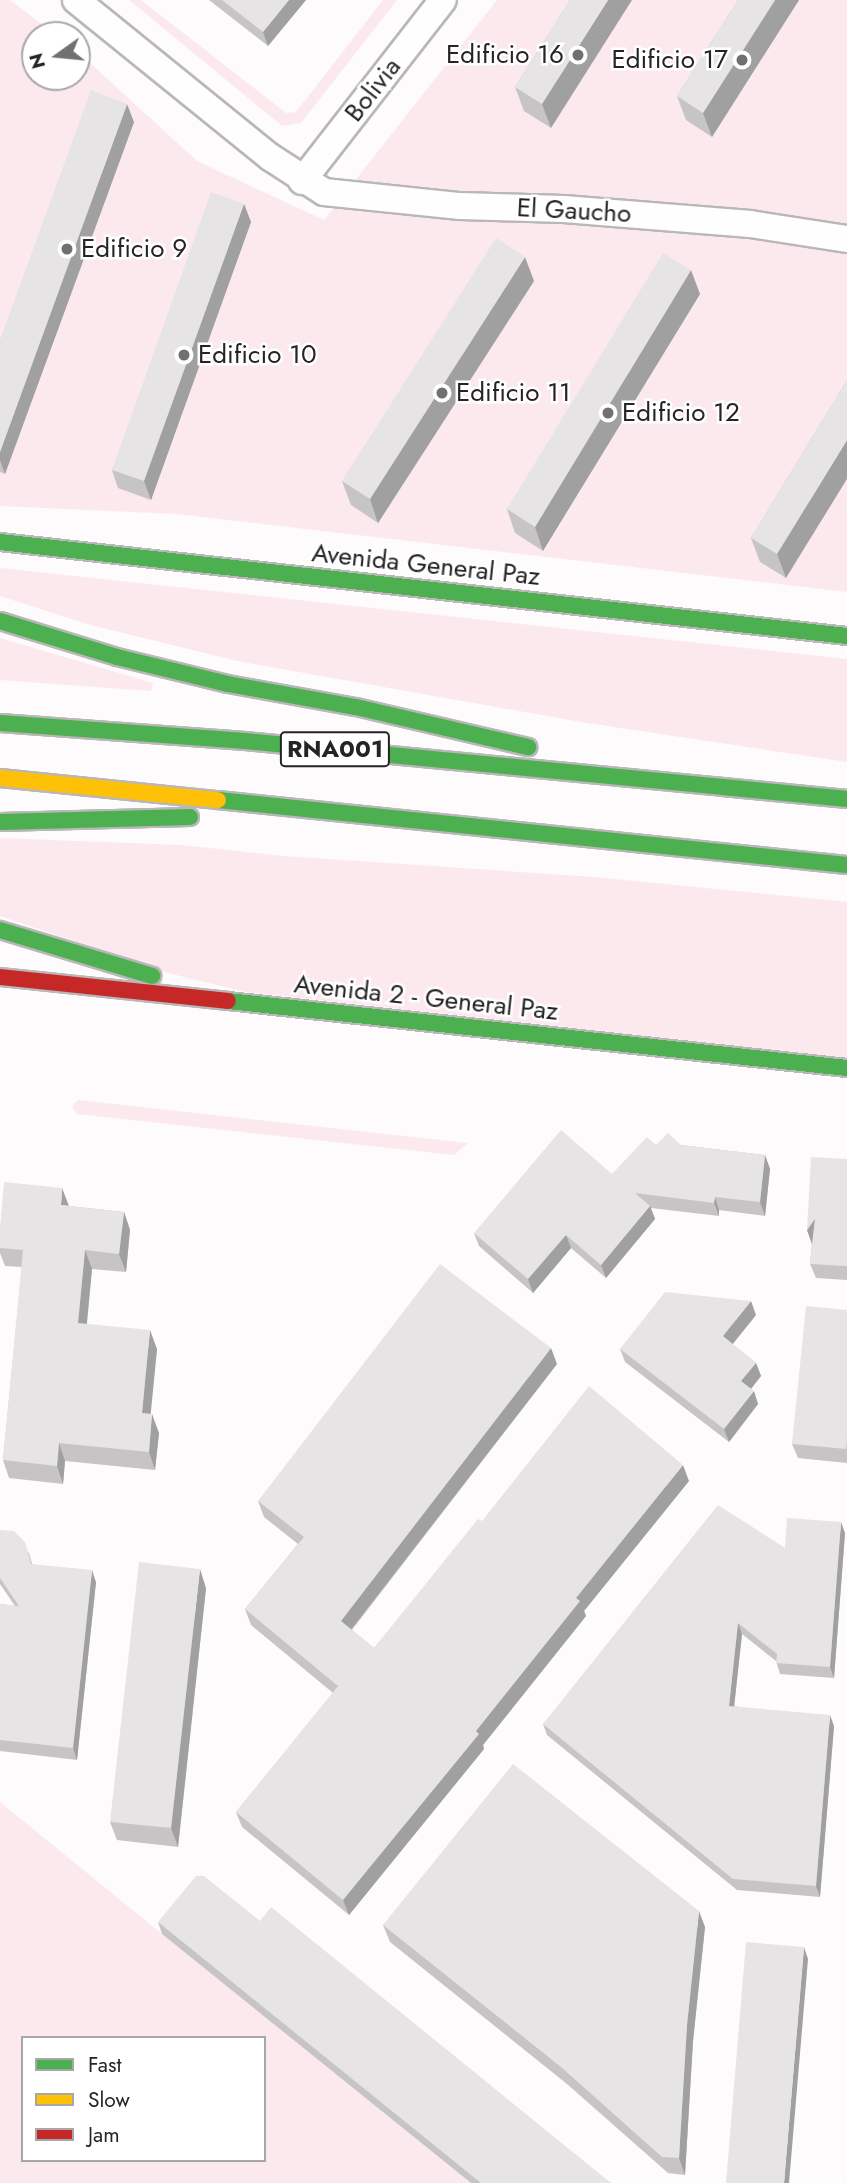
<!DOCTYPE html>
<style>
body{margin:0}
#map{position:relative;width:847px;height:2183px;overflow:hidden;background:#fdfbfc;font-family:Jost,sans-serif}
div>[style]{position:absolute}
.green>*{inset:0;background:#fce9ee}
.roads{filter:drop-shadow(2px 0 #b9b7b8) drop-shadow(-2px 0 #b9b7b8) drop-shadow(0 2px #b9b7b8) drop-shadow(0 -2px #b9b7b8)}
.street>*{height:26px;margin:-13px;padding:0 13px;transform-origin:13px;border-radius:13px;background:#fffeff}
.fast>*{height:16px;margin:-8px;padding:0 8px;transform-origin:8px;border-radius:8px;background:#4caf50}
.slow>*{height:16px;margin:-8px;padding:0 8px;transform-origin:8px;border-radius:8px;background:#ffc107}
.jam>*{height:16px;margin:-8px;padding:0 8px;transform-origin:8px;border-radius:8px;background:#c62828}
.wall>*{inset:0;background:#c6c4c5}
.shaded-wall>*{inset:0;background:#a1a0a0}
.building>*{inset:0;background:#e6e4e5}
.dots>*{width:19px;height:19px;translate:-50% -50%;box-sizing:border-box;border:4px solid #fff;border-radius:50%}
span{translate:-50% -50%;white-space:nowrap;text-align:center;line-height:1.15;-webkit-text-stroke:5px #fff;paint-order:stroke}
.shield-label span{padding:2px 5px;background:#fff;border:2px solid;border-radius:5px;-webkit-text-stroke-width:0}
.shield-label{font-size:24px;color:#252324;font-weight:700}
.poi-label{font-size:26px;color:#252324}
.right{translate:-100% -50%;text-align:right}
.left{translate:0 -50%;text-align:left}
.street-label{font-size:26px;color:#252324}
.legend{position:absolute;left:21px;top:2036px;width:245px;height:126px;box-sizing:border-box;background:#fff;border:2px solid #a8a7a7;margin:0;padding:9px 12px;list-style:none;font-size:21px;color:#252324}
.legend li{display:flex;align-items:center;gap:14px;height:35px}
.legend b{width:35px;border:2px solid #a8a7a7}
.north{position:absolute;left:21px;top:21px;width:70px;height:70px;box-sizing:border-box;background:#fff;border:2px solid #a8a7a7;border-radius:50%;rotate:255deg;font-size:19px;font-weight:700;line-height:28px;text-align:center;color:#252324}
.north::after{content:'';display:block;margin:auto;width:24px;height:32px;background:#716f70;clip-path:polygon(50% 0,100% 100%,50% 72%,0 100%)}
</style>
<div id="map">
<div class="green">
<i style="clip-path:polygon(evenodd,0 0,10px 0,56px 35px,35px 35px,35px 77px,77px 77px,77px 51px,197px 161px,324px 220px,497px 0,762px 0,712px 137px,799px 0,847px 0,847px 419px,760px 562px,786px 578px,847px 479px,847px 592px,176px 514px,0 506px,0 472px,5px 474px,134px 122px,0 376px,0 0,700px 293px,544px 551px,516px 533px,516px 532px,700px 293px)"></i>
<i style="clip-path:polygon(129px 0,141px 0,286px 113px,296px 112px,383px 0,397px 0,301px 123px,282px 126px)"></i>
<i style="clip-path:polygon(0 568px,847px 659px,847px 762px,581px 722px,237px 661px,87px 624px,0 596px)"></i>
<i style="clip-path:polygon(0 638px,153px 683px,151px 691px,0 680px)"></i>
<i style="clip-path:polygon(0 838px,181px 845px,283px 856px,594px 877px,847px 902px,847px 1058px,245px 992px,168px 973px,0 916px)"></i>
<i style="clip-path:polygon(78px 1100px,468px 1143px,454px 1155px,77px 1114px,72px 1106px)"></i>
<i style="clip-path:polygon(evenodd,0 1802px,162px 1934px,471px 2183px,0 2183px,0 1802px,23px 2038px,264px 2038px,264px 2160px,23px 2160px,23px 2038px)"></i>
</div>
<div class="roads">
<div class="street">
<i style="left:76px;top:0;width:250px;rotate:39deg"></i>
<i style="left:270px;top:157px;width:64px;rotate:32.9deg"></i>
<i style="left:324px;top:192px;width:137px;rotate:5.9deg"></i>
<i style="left:460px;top:206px;width:104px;rotate:1.7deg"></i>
<i style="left:564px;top:209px;width:187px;rotate:4.6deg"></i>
<i style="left:750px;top:224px;width:98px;rotate:8.8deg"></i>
<i style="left:302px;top:181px;width:229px;rotate:-52.1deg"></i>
</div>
<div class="fast">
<i style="left:0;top:542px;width:852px;rotate:6.33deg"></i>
<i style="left:0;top:621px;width:122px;rotate:17.1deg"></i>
<i style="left:117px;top:657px;width:114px;rotate:13.7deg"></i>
<i style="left:228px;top:684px;width:130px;rotate:10.2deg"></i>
<i style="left:356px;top:707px;width:177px;rotate:13.1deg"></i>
<i style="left:0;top:723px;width:246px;rotate:4.2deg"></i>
<i style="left:245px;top:741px;width:605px;rotate:5.5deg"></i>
<i style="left:218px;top:800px;width:632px;rotate:5.9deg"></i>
<i style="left:0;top:822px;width:190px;rotate:-1.5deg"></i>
<i style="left:0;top:930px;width:159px;rotate:16.8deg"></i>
<i style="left:228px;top:1001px;width:623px;rotate:6.18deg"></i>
</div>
<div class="slow">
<i style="left:0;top:778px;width:219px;rotate:5.8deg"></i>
</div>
<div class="jam">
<i style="left:0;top:977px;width:229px;rotate:6deg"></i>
</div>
</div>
<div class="wall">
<i style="clip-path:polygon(209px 0,306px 0,268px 46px)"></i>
<i style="clip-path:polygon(570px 0,551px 128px,524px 111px,515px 87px)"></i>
<i style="clip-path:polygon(738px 0,799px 0,712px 137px,686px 120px,677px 96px)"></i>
<i style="clip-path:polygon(134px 122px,5px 474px,0 472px,0 340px)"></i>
<i style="clip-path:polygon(244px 204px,251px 222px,151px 500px,118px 488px,112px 470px)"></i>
<i style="clip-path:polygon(534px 281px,378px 523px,351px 505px,342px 481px)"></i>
<i style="clip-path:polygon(700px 294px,543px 551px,515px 533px,507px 509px)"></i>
<i style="clip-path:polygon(847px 380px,786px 578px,760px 562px,751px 538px)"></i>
<i style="clip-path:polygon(656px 1145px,681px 1145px,765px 1155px,770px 1169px,765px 1216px,719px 1210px,719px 1216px,651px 1208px,655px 1219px,606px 1278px,571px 1248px,533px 1293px,479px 1246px,474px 1233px,612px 1174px)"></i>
<i style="clip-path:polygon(847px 1159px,847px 1280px,816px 1278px,810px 1264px,812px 1244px,807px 1230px)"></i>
<i style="clip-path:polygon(69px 1206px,124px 1212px,130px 1230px,126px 1272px,92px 1269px,87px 1324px,157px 1349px,150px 1414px,159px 1433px,155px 1470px,65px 1461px,63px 1484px,9px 1478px,3px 1460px,22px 1267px,5px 1266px,0 1253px,0 1228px)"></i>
<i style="clip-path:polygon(847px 1310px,847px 1463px,798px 1458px,792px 1444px)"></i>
<i style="clip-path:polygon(756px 1315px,732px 1344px,756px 1363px,761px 1376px,751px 1389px,758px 1404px,729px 1442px,625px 1362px,620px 1349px)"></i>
<i style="clip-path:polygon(557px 1364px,352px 1630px,374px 1648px,482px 1521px,689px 1481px,584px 1611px,586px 1616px,483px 1745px,484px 1749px,349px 1915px,242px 1827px,236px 1812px,333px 1693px,251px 1625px,245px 1609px,298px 1544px,264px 1517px,258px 1501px)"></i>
<i style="clip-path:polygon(0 1530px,29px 1553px,32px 1564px,96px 1582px,77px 1760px,0 1751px,0 1604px,15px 1606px,0 1584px)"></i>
<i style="clip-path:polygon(845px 1533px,834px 1678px,780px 1674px,776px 1661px,742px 1634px,734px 1706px,834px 1726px,820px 1897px,737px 1890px,547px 1735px,543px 1724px,785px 1548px)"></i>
<i style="clip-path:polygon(206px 1588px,178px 1847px,117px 1840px,110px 1822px)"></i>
<i style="clip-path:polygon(158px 1922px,611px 2183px,471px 2183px,162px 1934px)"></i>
<i style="clip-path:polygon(383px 1925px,705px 1927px,693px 2041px,685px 2175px,668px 2173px,567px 2084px,390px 1942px)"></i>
</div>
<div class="shaded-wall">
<i style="clip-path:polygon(289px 0,306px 0,268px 46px,263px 32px)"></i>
<i style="clip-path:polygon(608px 0,632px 0,551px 128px,542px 104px)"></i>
<i style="clip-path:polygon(775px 0,799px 0,712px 137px,703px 113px)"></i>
<i style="clip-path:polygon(127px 104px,134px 122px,5px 474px,0 460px,0 452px)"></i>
<i style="clip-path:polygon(244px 204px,251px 222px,151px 500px,144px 481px)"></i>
<i style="clip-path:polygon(525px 257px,534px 281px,378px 523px,370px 499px)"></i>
<i style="clip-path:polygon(691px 270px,700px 294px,543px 551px,535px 527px)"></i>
<i style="clip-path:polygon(847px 440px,847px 479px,786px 578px,777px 554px)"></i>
<i style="clip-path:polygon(765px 1155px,770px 1169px,765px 1216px,760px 1202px)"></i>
<i style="clip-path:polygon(62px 1188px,69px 1206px,61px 1205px)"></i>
<i style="clip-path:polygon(715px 1197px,719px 1210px,719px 1216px,714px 1203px)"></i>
<i style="clip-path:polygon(650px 1206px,655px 1219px,606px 1278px,601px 1265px)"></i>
<i style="clip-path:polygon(124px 1212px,130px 1230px,126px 1272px,119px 1254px)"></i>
<i style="clip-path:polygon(815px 1219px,812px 1244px,807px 1230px)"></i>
<i style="clip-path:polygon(566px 1235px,571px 1248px,533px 1293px,528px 1279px)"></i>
<i style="clip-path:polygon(85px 1250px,92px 1269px,85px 1341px,78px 1323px)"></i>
<i style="clip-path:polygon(751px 1301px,756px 1315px,728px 1350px,723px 1336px)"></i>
<i style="clip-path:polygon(150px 1330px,157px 1349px,149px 1431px,142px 1413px)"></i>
<i style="clip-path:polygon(551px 1348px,557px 1364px,346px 1636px,341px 1621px)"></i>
<i style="clip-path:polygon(756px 1363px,761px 1376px,746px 1395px,741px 1381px)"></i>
<i style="clip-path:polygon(754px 1391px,758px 1404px,729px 1442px,724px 1429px)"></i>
<i style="clip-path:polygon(152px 1414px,159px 1433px,155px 1470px,149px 1452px)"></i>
<i style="clip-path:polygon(59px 1443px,65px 1461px,63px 1484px,57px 1466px)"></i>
<i style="clip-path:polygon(683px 1465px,689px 1481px,584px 1611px,586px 1616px,483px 1745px,484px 1749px,349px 1915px,343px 1900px,476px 1731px,576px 1598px)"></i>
<i style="clip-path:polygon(841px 1522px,845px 1533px,834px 1678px,830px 1667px)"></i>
<i style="clip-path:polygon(200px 1569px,206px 1588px,178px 1847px,171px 1828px)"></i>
<i style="clip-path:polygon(92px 1570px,96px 1582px,77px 1760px,73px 1748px)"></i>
<i style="clip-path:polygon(738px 1623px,742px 1634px,733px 1717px,729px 1706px)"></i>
<i style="clip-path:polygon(830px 1715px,834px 1726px,820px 1897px,816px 1886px)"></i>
<i style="clip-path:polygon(699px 1911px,705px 1927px,693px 2041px,685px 2175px,679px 2158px,687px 2025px)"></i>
<i style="clip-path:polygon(804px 1947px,808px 1959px,789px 2183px,784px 2183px)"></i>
</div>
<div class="building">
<i style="clip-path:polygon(222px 0,289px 0,263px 32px)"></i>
<i style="clip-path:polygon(570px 0,608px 0,542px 104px,515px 87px)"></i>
<i style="clip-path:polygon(738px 0,775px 0,703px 113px,677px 96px)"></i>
<i style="clip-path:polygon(91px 90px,127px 104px,0 452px,0 340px)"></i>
<i style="clip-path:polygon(211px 192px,244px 204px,144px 481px,112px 470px)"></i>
<i style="clip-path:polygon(496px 238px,525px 257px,370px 499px,342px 481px)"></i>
<i style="clip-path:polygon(663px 253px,691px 270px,535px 527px,507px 509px)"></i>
<i style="clip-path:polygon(847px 380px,847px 440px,777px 554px,751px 538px)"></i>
<i style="clip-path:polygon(561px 1130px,612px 1174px,647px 1137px,656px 1145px,668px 1133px,681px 1145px,765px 1155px,760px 1202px,715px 1197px,714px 1203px,635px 1193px,650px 1206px,601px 1265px,566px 1235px,528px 1279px,474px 1233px)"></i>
<i style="clip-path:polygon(811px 1157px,847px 1159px,847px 1266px,810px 1264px,815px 1219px,807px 1230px)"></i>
<i style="clip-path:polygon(4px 1182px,62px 1188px,61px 1205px,124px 1212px,119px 1254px,85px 1250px,78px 1323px,150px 1330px,142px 1413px,152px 1414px,149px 1452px,59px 1443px,57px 1466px,3px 1460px,23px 1250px,0 1248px,0 1228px)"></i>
<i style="clip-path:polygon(440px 1264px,551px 1348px,341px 1621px,374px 1648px,478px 1519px,482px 1521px,589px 1386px,683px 1465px,576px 1598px,580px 1601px,476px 1731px,479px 1734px,343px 1900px,236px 1812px,338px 1686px,245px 1609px,304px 1537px,258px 1501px)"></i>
<i style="clip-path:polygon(665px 1292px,751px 1301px,723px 1336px,756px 1363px,741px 1381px,754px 1391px,724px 1429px,620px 1349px)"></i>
<i style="clip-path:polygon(806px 1306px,847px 1310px,847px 1439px,846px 1449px,792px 1444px)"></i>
<i style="clip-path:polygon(718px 1505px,785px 1548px,787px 1518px,841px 1522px,830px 1667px,776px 1663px,777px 1654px,738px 1623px,729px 1706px,830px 1715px,816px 1886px,733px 1879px,543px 1724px)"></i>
<i style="clip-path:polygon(0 1530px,14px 1531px,25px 1542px,31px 1564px,92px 1570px,73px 1748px,0 1740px,0 1604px,19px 1606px,0 1578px)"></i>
<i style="clip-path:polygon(139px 1562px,200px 1569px,171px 1828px,110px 1822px)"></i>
<i style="clip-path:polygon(513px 1764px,699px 1911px,687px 2025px,679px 2158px,662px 2157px,561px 2067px,383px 1925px)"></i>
<i style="clip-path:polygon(196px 1876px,204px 1876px,260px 1921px,271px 1907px,611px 2183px,481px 2183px,158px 1922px)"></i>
<i style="clip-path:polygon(746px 1942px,804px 1947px,784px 2183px,726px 2183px)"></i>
</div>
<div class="dots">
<i style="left:578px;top:55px;background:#716f70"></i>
<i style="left:742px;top:60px;background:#716f70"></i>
<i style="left:67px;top:249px;background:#716f70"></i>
<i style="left:184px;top:355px;background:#716f70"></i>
<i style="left:442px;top:393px;background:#716f70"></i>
<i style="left:608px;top:413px;background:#716f70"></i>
</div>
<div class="shield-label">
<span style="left:335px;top:749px">RNA001</span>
</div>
<div class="poi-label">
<span class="right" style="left:564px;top:55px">Edificio 16</span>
<span class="right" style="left:728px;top:60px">Edificio 17</span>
<span class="left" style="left:81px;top:249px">Edificio 9</span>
<span class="left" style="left:198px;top:355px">Edificio 10</span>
<span class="left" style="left:456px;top:393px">Edificio 11</span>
<span class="left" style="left:622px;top:413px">Edificio 12</span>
</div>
<div class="street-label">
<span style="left:373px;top:90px;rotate:-52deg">Bolivia</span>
<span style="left:574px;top:211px;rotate:3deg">El Gaucho</span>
<span style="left:426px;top:565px;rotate:6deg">Avenida General Paz</span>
<span style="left:426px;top:998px;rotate:6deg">Avenida 2 - General Paz</span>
</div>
<ul class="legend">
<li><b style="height:9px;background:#4caf50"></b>Fast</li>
<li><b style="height:9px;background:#ffc107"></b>Slow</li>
<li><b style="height:9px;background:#c62828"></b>Jam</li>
</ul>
<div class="north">N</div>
</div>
